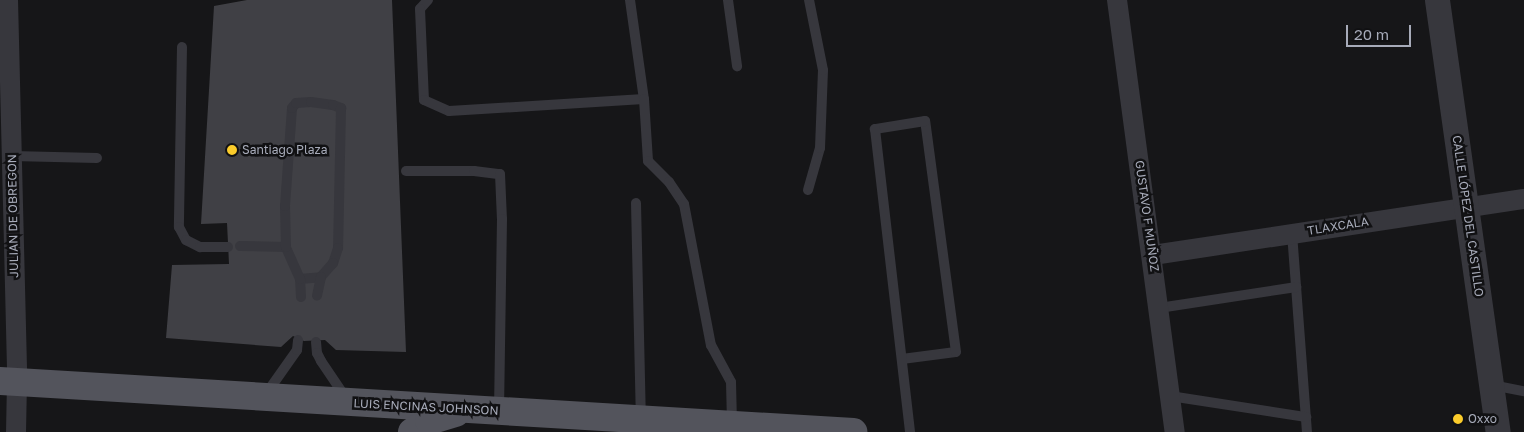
<!DOCTYPE html>
<meta charset="utf-8">
<style>
body{margin:0}
#map{position:relative;width:1524px;height:432px;overflow:hidden;background:#161618;font-family:"Golos Text",sans-serif}
div>[style]{position:absolute}
.building>*{inset:0;background:#404045}
.service>*{height:10px;margin:-5px;padding:0 5px;transform-origin:5px;border-radius:5px;background:#37373d}
.minor>*{height:20px;margin:-10px;padding:0 10px;transform-origin:10px;border-radius:10px;background:#37373d}
.tertiary>*{height:25px;margin:-12.5px;padding:0 12.5px;transform-origin:12.5px;border-radius:12.5px;background:#37373d}
.primary>*{height:28px;margin:-14px;padding:0 14px;transform-origin:14px;border-radius:14px;background:#53545c}
.dots>*{width:14px;height:14px;translate:-50% -50%;box-sizing:border-box;border:2px solid #111113;border-radius:50%}
span{translate:-50% -50%;white-space:nowrap;text-align:center;line-height:1.15;-webkit-text-stroke:5px #111113;paint-order:stroke}
.poi-label{font-size:12px;color:#a7abb9}
.left{translate:0 -50%;text-align:left}
.street-label{font-size:12px;color:#a7abb9}
.scale{position:absolute;left:1346px;top:25px;width:65px;height:22px;box-sizing:border-box;border:2px solid #a7abb9;border-top:0;padding-left:6px;font-size:15px;line-height:18px;white-space:nowrap;color:#a7abb9;-webkit-text-stroke:4px #111113;paint-order:stroke}
</style>
<div id="map">
<div class="building">
<i style="clip-path:polygon(247px 0,392px 0,406px 352px,336px 350px,325px 340px,304px 341px,293px 336px,281px 347px,166px 338px,172px 265px,229px 264px,227px 223px,201px 224px,214px 6px)"></i>
</div>
<div class="service">
<i style="left:428px;top:0;width:12px;rotate:132deg"></i>
<i style="left:420px;top:9px;width:91px;rotate:87.5deg"></i>
<i style="left:424px;top:100px;width:27px;rotate:24deg"></i>
<i style="left:449px;top:111px;width:195px;rotate:-3.5deg"></i>
<i style="left:630px;top:0;width:100px;rotate:82deg"></i>
<i style="left:644px;top:99px;width:62px;rotate:86.3deg"></i>
<i style="left:648px;top:161px;width:30px;rotate:45deg"></i>
<i style="left:669px;top:182px;width:27px;rotate:56deg"></i>
<i style="left:684px;top:204px;width:144px;rotate:79.2deg"></i>
<i style="left:711px;top:345px;width:42px;rotate:61.6deg"></i>
<i style="left:731px;top:382px;width:42px;rotate:88.6deg"></i>
<i style="left:728px;top:0;width:67px;rotate:82.2deg"></i>
<i style="left:182px;top:47px;width:180px;rotate:91deg"></i>
<i style="left:179px;top:227px;width:15px;rotate:62deg"></i>
<i style="left:186px;top:240px;width:16px;rotate:27deg"></i>
<i style="left:200px;top:247px;width:28px"></i>
<i style="left:12px;top:156px;width:85px;rotate:1.3deg"></i>
<i style="left:406px;top:171px;width:68px"></i>
<i style="left:474px;top:171px;width:26px;rotate:7deg"></i>
<i style="left:500px;top:174px;width:45px;rotate:87.5deg"></i>
<i style="left:502px;top:219px;width:191px;rotate:90.9deg"></i>
<i style="left:808px;top:190px;width:44px;rotate:-74.1deg"></i>
<i style="left:820px;top:148px;width:78px;rotate:-87.8deg"></i>
<i style="left:823px;top:70px;width:71px;rotate:-101.3deg"></i>
<i style="left:636px;top:203px;width:215px;rotate:88.7deg"></i>
<i style="left:1292px;top:233px;width:200px;rotate:85.7deg"></i>
<i style="left:240px;top:246px;width:46px;rotate:1.2deg"></i>
<i style="left:300px;top:279px;width:21px;rotate:-5deg"></i>
<i style="left:301px;top:297px;width:18px;rotate:-93deg"></i>
<i style="left:300px;top:279px;width:35px;rotate:-114deg"></i>
<i style="left:286px;top:247px;width:41px;rotate:-91.4deg"></i>
<i style="left:285px;top:206px;width:98px;rotate:-85.9deg"></i>
<i style="left:292px;top:108px;width:6px;rotate:-51deg"></i>
<i style="left:296px;top:103px;width:15px;rotate:-4deg"></i>
<i style="left:311px;top:102px;width:22px;rotate:8deg"></i>
<i style="left:333px;top:105px;width:9px;rotate:21deg"></i>
<i style="left:341px;top:108px;width:140px;rotate:91.2deg"></i>
<i style="left:338px;top:248px;width:16px;rotate:108deg"></i>
<i style="left:333px;top:263px;width:18px;rotate:131deg"></i>
<i style="left:321px;top:277px;width:19px;rotate:102deg"></i>
<i style="left:1159px;top:308px;width:139px;rotate:-8.7deg"></i>
<i style="left:316px;top:342px;width:11px;rotate:85deg"></i>
<i style="left:317px;top:353px;width:9px;rotate:63deg"></i>
<i style="left:321px;top:361px;width:45px;rotate:56deg"></i>
<i style="left:902px;top:359px;width:54px;rotate:-7.4deg"></i>
<i style="left:956px;top:352px;width:233px;rotate:-97.6deg"></i>
<i style="left:925px;top:121px;width:51px;rotate:170.9deg"></i>
<i style="left:875px;top:129px;width:305px;rotate:83.4deg"></i>
<i style="left:1492px;top:385px;width:33px;rotate:11deg"></i>
<i style="left:266px;top:394px;width:54px;rotate:-54.8deg"></i>
<i style="left:297px;top:350px;width:10px;rotate:-84deg"></i>
<i style="left:1170px;top:396px;width:138px;rotate:8.8deg"></i>
</div>
<div class="minor">
<i style="left:8px;top:0;width:381px;rotate:88.6deg"></i>
<i style="left:17px;top:381px;width:51px;rotate:91.1deg"></i>
<i style="left:1117px;top:0;width:436px;rotate:82.4deg"></i>
<i style="left:1153px;top:255px;width:375px;rotate:-8.6deg"></i>
</div>
<div class="tertiary">
<i style="left:1437px;top:0;width:436px;rotate:82deg"></i>
</div>
<div class="primary">
<i style="left:0;top:381px;width:855px;rotate:3.42deg"></i>
<i style="left:412px;top:432px;width:20px;rotate:-33deg"></i>
<i style="left:429px;top:421px;width:28px;rotate:-17deg"></i>
</div>
<div class="dots">
<i style="left:232px;top:150px;background:#fbcc2b"></i>
<i style="left:1458px;top:419px;background:#fbcc2b"></i>
</div>
<div class="poi-label">
<span class="left" style="left:242px;top:150px">Santiago Plaza</span>
<span class="left" style="left:1468px;top:419px">Oxxo</span>
</div>
<div class="street-label">
<span style="left:13px;top:216px;rotate:-91deg">JULIAN DE OBREGON</span>
<span style="left:1147px;top:216px;rotate:82deg">GUSTAVO F MUÑOZ</span>
<span style="left:1468px;top:216px;rotate:82deg">CALLE LÓPEZ DEL CASTILLO</span>
<span style="left:1338px;top:226px;rotate:-9deg">TLAXCALA</span>
<span style="left:426px;top:407px;rotate:3deg">LUIS ENCINAS JOHNSON</span>
</div>
<div class="scale">20 m</div>
</div>
